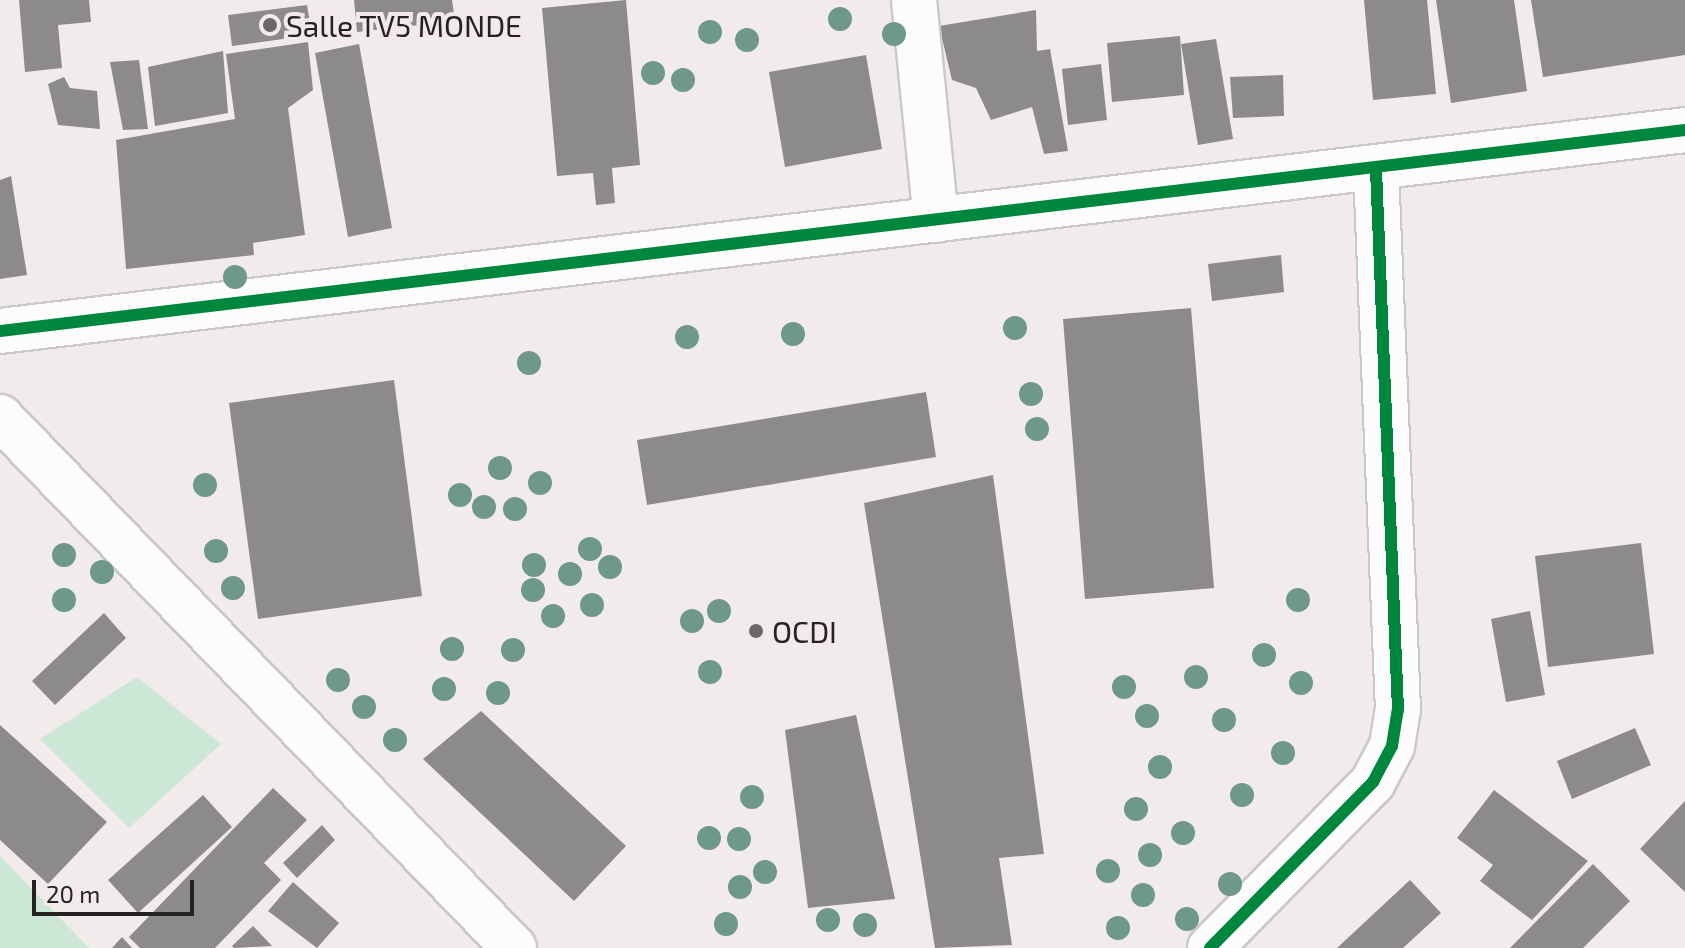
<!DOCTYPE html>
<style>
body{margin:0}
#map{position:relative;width:1685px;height:948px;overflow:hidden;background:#f1ebec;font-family:"Exo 2",sans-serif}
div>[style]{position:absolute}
.green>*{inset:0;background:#cde7d7}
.building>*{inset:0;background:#8d8a8a}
.roads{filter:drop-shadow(2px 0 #ccc7c8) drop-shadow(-2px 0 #ccc7c8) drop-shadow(0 2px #ccc7c8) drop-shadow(0 -2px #ccc7c8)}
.minor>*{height:44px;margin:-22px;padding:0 22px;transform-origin:22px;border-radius:22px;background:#fdfcfc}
.cycleway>*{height:12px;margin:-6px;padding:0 6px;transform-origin:6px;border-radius:6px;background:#00873e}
.trees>*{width:24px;height:24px;margin:-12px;border-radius:50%;background:#6e9887}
.dots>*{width:22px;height:22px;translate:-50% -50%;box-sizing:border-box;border:4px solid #f3e9eb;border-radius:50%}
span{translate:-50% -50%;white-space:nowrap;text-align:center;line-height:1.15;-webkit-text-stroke:8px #f3e9eb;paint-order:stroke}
.poi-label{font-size:30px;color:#252222}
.left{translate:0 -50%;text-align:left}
.scale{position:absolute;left:32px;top:880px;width:162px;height:36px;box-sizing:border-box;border:4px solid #252222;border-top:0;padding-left:10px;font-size:24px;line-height:28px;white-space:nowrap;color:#252222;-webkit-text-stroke:6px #f3e9eb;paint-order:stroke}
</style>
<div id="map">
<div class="green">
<i style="clip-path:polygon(137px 677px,221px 744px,129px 828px,40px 739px)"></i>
<i style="clip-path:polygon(0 856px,89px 948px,0 948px)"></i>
</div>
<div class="building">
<i style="clip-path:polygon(19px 0,89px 0,91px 22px,58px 25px,62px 68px,25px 72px)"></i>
<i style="clip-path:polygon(354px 0,452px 0,455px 21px,357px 32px)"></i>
<i style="clip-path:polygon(626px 0,640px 165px,612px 168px,615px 203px,596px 205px,593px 173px,557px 176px,542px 8px)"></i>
<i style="clip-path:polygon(1364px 0,1427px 0,1436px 94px,1373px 100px)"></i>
<i style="clip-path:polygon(1436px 0,1514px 0,1527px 91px,1451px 103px)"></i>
<i style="clip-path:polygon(1531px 0,1685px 0,1685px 55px,1543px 77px)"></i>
<i style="clip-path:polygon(307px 5px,312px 35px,232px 46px,228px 15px)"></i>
<i style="clip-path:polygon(1036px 10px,1037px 51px,1050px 49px,1068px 151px,1044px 154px,1032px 107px,991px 120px,976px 88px,952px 80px,939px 26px)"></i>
<i style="clip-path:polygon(1180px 36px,1184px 95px,1112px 102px,1107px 43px)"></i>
<i style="clip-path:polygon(1216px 39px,1233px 139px,1198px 145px,1181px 44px)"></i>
<i style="clip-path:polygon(308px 42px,313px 90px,288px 108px,305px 235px,253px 243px,254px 255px,126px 269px,116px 140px,235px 119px,226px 54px)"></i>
<i style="clip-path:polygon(359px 44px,392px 228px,348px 237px,315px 53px)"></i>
<i style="clip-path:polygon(223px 51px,228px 113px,155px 126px,148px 67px)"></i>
<i style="clip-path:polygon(866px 55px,882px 149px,785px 167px,769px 72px)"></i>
<i style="clip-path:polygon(139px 60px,148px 129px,123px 130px,110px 62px)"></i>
<i style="clip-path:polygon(1101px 64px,1107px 120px,1068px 125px,1062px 69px)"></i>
<i style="clip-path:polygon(1283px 75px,1284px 116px,1233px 118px,1230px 77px)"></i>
<i style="clip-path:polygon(64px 77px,70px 88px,97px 91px,100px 129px,58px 125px,48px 84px)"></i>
<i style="clip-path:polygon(11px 176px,27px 275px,0 279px,0 180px)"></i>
<i style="clip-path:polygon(1281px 255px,1284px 292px,1212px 301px,1208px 264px)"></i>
<i style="clip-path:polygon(1191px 308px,1214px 588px,1085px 599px,1063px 319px)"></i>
<i style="clip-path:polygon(394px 380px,422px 596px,258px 619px,229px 403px)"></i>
<i style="clip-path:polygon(926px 392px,936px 457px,647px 505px,637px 440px)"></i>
<i style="clip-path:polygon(993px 475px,1044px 854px,999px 858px,1012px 945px,935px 948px,864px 503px)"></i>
<i style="clip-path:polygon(1641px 543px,1654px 654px,1548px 667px,1535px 556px)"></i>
<i style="clip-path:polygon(1530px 611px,1545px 695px,1506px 702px,1491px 619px)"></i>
<i style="clip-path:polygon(104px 613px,126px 638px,55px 705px,32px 681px)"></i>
<i style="clip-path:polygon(481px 711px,626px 846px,574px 901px,423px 759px)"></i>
<i style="clip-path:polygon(856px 715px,895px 899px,808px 908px,785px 730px)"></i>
<i style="clip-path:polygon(0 725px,107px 822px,48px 884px,0 840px)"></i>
<i style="clip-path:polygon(1635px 728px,1651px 765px,1572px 799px,1557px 761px)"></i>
<i style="clip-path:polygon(273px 788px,307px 820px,264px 863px,281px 880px,215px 948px,140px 948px,129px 937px)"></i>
<i style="clip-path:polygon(1494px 790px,1588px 861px,1532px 920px,1480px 881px,1493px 865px,1457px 838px)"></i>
<i style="clip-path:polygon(203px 795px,232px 827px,138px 913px,108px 880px)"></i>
<i style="clip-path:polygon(1685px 801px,1685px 892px,1640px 849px)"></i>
<i style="clip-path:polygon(322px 825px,335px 840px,297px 878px,283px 863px)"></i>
<i style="clip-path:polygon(1593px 864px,1630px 901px,1583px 948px,1510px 948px)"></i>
<i style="clip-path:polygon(1410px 880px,1441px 913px,1403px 948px,1337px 948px)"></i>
<i style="clip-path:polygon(293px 882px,339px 923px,317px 948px,268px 911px)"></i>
<i style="clip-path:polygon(253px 926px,272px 946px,234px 948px,232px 946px)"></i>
<i style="clip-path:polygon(122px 937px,132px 948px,112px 948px)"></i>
</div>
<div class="roads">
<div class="minor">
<i style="left:914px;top:0;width:221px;rotate:84.3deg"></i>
<i style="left:0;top:331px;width:1697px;rotate:-6.8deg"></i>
<i style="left:0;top:417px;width:739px;rotate:45.93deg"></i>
<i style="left:1210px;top:948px;width:233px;rotate:-45.5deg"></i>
<i style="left:1373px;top:782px;width:41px;rotate:-62.2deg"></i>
<i style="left:1392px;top:746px;width:36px;rotate:-81deg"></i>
<i style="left:1398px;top:710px;width:540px;rotate:-92.33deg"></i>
</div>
</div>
<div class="cycleway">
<i style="left:0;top:331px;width:1697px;rotate:-6.8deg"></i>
<i style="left:1210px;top:948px;width:233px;rotate:-45.5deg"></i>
<i style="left:1373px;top:782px;width:41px;rotate:-62.2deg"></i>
<i style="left:1392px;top:746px;width:36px;rotate:-81deg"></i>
<i style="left:1398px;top:710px;width:540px;rotate:-92.33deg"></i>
</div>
<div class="trees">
<i style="left:840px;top:19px"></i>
<i style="left:710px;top:32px"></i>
<i style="left:894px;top:34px"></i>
<i style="left:747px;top:40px"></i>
<i style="left:653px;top:73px"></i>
<i style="left:683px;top:80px"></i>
<i style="left:235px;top:277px"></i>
<i style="left:1015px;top:328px"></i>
<i style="left:793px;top:334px"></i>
<i style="left:687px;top:337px"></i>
<i style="left:529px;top:363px"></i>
<i style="left:1031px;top:394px"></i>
<i style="left:1037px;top:429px"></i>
<i style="left:500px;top:468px"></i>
<i style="left:540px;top:483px"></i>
<i style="left:205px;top:485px"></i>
<i style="left:460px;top:495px"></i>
<i style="left:484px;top:507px"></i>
<i style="left:515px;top:509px"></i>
<i style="left:590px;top:549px"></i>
<i style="left:216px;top:551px"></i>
<i style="left:64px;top:555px"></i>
<i style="left:534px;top:565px"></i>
<i style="left:610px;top:567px"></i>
<i style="left:102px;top:572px"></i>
<i style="left:570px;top:574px"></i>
<i style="left:233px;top:588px"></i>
<i style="left:533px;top:590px"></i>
<i style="left:64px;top:600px"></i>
<i style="left:1298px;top:600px"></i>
<i style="left:592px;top:605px"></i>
<i style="left:719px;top:611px"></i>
<i style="left:553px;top:616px"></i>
<i style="left:692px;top:621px"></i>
<i style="left:452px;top:649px"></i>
<i style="left:513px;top:650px"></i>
<i style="left:1264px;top:655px"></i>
<i style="left:710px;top:672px"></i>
<i style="left:1196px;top:677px"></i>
<i style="left:338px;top:680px"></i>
<i style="left:1301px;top:683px"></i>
<i style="left:1124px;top:687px"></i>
<i style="left:444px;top:689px"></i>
<i style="left:498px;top:693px"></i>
<i style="left:364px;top:707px"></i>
<i style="left:1147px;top:716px"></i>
<i style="left:1224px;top:720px"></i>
<i style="left:395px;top:740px"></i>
<i style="left:1283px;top:753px"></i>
<i style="left:1160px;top:767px"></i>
<i style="left:1242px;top:795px"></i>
<i style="left:752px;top:797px"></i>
<i style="left:1136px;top:809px"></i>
<i style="left:1183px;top:833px"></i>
<i style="left:709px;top:838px"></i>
<i style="left:739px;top:839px"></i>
<i style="left:1150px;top:855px"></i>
<i style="left:1108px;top:871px"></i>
<i style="left:765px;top:872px"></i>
<i style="left:1230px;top:884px"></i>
<i style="left:740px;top:887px"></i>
<i style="left:1143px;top:895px"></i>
<i style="left:1187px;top:919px"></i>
<i style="left:828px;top:920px"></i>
<i style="left:726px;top:924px"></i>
<i style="left:865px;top:925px"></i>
<i style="left:1118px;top:928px"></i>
</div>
<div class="dots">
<i style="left:270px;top:25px;background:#6c6869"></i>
<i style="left:756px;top:631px;background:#6c6869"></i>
</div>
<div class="poi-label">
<span class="left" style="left:286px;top:25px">Salle TV5 MONDE</span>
<span class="left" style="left:772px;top:631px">OCDI</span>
</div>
<div class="scale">20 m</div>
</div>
